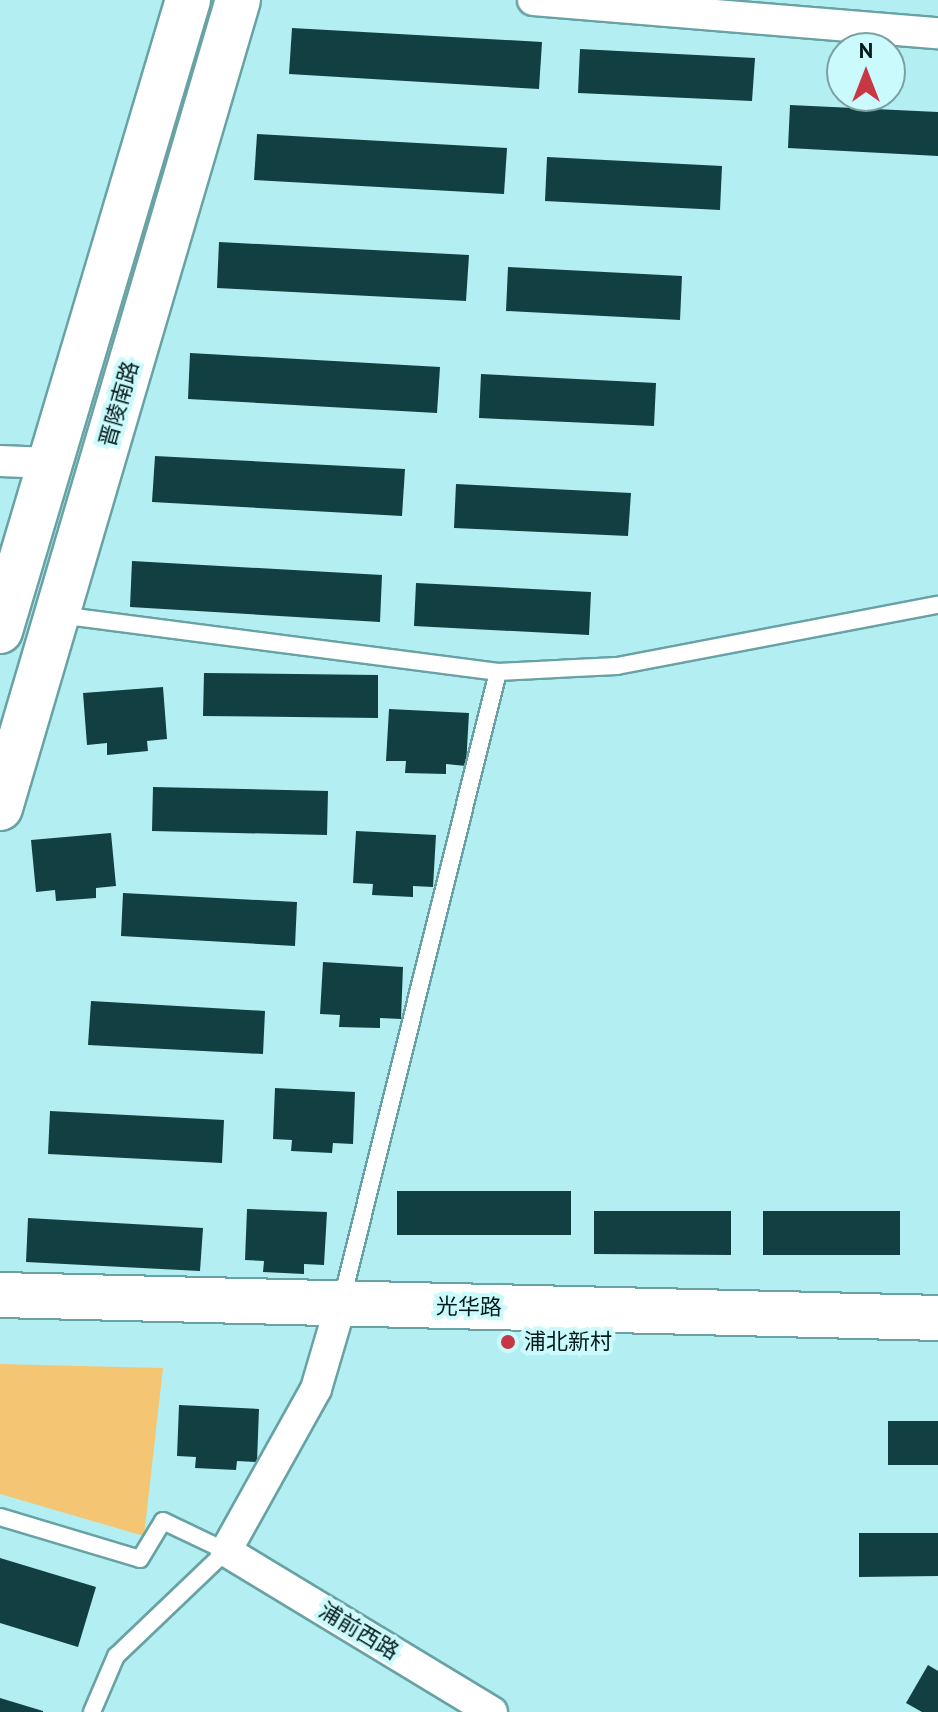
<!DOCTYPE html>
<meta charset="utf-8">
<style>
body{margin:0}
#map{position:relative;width:938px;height:1712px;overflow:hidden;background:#b3eff2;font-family:"PT Sans","Noto Sans SC",sans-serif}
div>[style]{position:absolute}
.green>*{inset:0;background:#f4c573}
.building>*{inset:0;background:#123f42}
.roads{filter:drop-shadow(2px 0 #68a2a5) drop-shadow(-2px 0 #68a2a5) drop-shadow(0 2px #68a2a5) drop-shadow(0 -2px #68a2a5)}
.lane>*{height:16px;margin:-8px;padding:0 8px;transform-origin:8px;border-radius:8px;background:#fff}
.street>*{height:30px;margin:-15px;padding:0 15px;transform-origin:15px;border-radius:15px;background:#fff}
.secondary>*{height:44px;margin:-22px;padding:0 22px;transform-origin:22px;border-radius:22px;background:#fff}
.dots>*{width:22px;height:22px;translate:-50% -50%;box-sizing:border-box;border:4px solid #cbfafc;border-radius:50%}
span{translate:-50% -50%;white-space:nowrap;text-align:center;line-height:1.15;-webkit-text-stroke:8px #cbfafc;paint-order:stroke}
.street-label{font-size:22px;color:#031a1b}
.poi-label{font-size:22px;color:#031a1b}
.left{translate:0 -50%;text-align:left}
.north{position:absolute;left:826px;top:32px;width:80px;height:80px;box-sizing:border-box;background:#cbfafc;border:2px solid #7ba0a2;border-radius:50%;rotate:0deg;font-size:22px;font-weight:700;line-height:32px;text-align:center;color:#031a1b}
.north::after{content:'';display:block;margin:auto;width:28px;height:36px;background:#c73744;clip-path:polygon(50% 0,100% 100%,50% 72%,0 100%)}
</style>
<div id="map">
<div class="green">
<i style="clip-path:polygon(0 1364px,163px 1368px,144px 1536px,0 1494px)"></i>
</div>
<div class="building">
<i style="clip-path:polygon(292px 28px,542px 42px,539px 89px,289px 74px)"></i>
<i style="clip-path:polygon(580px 49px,755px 58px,752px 101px,578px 93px)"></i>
<i style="clip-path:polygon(790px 105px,938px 112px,938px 156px,788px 148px)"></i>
<i style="clip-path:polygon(257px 134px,507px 148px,504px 194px,254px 180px)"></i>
<i style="clip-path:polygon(547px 157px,722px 166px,720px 210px,545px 201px)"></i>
<i style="clip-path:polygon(219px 242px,469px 255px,466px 301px,217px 288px)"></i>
<i style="clip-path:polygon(508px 267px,682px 276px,680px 320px,506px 311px)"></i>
<i style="clip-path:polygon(190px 353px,440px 367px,437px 413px,188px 399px)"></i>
<i style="clip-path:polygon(481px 374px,656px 383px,654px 426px,479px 418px)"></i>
<i style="clip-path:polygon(155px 456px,405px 469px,402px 516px,152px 502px)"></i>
<i style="clip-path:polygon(456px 484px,631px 493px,628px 536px,454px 528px)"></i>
<i style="clip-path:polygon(132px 561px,382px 575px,380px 622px,130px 607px)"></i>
<i style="clip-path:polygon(416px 583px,591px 592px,589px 635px,414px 626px)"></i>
<i style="clip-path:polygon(204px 673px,378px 675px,378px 718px,203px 716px)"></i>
<i style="clip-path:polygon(163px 687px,167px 739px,147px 741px,148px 751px,107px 755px,107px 743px,87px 745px,83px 693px)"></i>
<i style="clip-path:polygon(389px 709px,469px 713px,466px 766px,446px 764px,446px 774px,405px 773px,406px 761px,386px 761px)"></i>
<i style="clip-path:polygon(153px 787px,328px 791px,327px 835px,152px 831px)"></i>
<i style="clip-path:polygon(356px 831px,436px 835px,433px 887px,413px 886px,413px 897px,372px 895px,373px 884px,353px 883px)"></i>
<i style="clip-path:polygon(111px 833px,116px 886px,96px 888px,96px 898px,56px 901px,55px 890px,36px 892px,31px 840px)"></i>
<i style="clip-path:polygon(123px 893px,297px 902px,295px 946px,121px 936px)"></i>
<i style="clip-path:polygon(323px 962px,403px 967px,401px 1019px,380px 1018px,380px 1028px,339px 1027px,340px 1015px,320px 1014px)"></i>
<i style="clip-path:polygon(91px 1001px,265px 1011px,263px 1054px,88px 1045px)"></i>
<i style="clip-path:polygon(275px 1088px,355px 1092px,353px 1144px,333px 1143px,332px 1153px,291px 1151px,292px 1140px,273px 1139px)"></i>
<i style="clip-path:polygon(50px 1111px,224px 1120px,222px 1163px,48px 1154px)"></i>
<i style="clip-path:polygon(397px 1191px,571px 1191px,571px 1235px,397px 1235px)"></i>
<i style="clip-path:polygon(247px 1209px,327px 1212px,324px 1265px,304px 1264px,304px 1274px,263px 1272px,264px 1261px,245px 1260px)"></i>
<i style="clip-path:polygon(594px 1211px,731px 1211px,731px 1255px,594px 1254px)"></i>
<i style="clip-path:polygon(763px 1211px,900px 1211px,900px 1255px,763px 1255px)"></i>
<i style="clip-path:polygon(28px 1218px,203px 1228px,200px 1271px,26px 1262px)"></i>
<i style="clip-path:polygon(179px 1405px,259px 1409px,257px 1462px,237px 1461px,236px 1470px,195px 1468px,196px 1457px,177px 1456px)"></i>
<i style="clip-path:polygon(888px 1421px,938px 1421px,938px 1465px,888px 1465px)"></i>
<i style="clip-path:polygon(859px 1533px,938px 1533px,938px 1576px,859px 1577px)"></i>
<i style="clip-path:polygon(0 1558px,96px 1587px,78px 1647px,0 1623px)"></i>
<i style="clip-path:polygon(928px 1665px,938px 1671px,938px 1712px,922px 1712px,906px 1703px)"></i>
<i style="clip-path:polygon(0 1698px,43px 1711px,43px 1712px,0 1712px)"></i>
</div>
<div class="roads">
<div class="lane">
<i style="left:59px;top:615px;width:443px;rotate:7.4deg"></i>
<i style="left:498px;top:672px;width:119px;rotate:-2.9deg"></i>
<i style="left:617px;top:666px;width:327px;rotate:-10.8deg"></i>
<i style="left:341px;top:1303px;width:650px;rotate:-76.03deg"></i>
<i style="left:0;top:1517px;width:146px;rotate:16.7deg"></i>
<i style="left:140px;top:1559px;width:44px;rotate:-58.8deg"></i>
<i style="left:163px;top:1521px;width:70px;rotate:25.5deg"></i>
<i style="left:226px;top:1551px;width:152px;rotate:136.3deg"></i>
<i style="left:116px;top:1656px;width:61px;rotate:113.2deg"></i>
</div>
<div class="street">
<i style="left:533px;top:0;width:406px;rotate:4.7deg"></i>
<i style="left:0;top:461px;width:50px;rotate:2.3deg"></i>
<i style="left:341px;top:1304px;width:89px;rotate:106.4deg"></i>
<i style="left:316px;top:1389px;width:185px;rotate:119.1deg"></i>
<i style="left:226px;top:1551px;width:311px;rotate:31.2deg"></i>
</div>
<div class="secondary">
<i style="left:0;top:631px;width:658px;rotate:-73.41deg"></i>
<i style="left:0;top:808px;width:842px;rotate:-73.59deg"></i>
<i style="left:0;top:1295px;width:938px;rotate:1.4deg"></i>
</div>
</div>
<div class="dots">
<i style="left:508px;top:1342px;background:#c73744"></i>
</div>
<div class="street-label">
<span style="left:119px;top:404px;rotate:-74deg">晋陵南路</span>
<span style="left:469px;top:1307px;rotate:1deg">光华路</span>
<span style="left:359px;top:1631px;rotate:31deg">浦前西路</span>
</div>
<div class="poi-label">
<span class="left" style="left:524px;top:1342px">浦北新村</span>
</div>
<div class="north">N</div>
</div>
